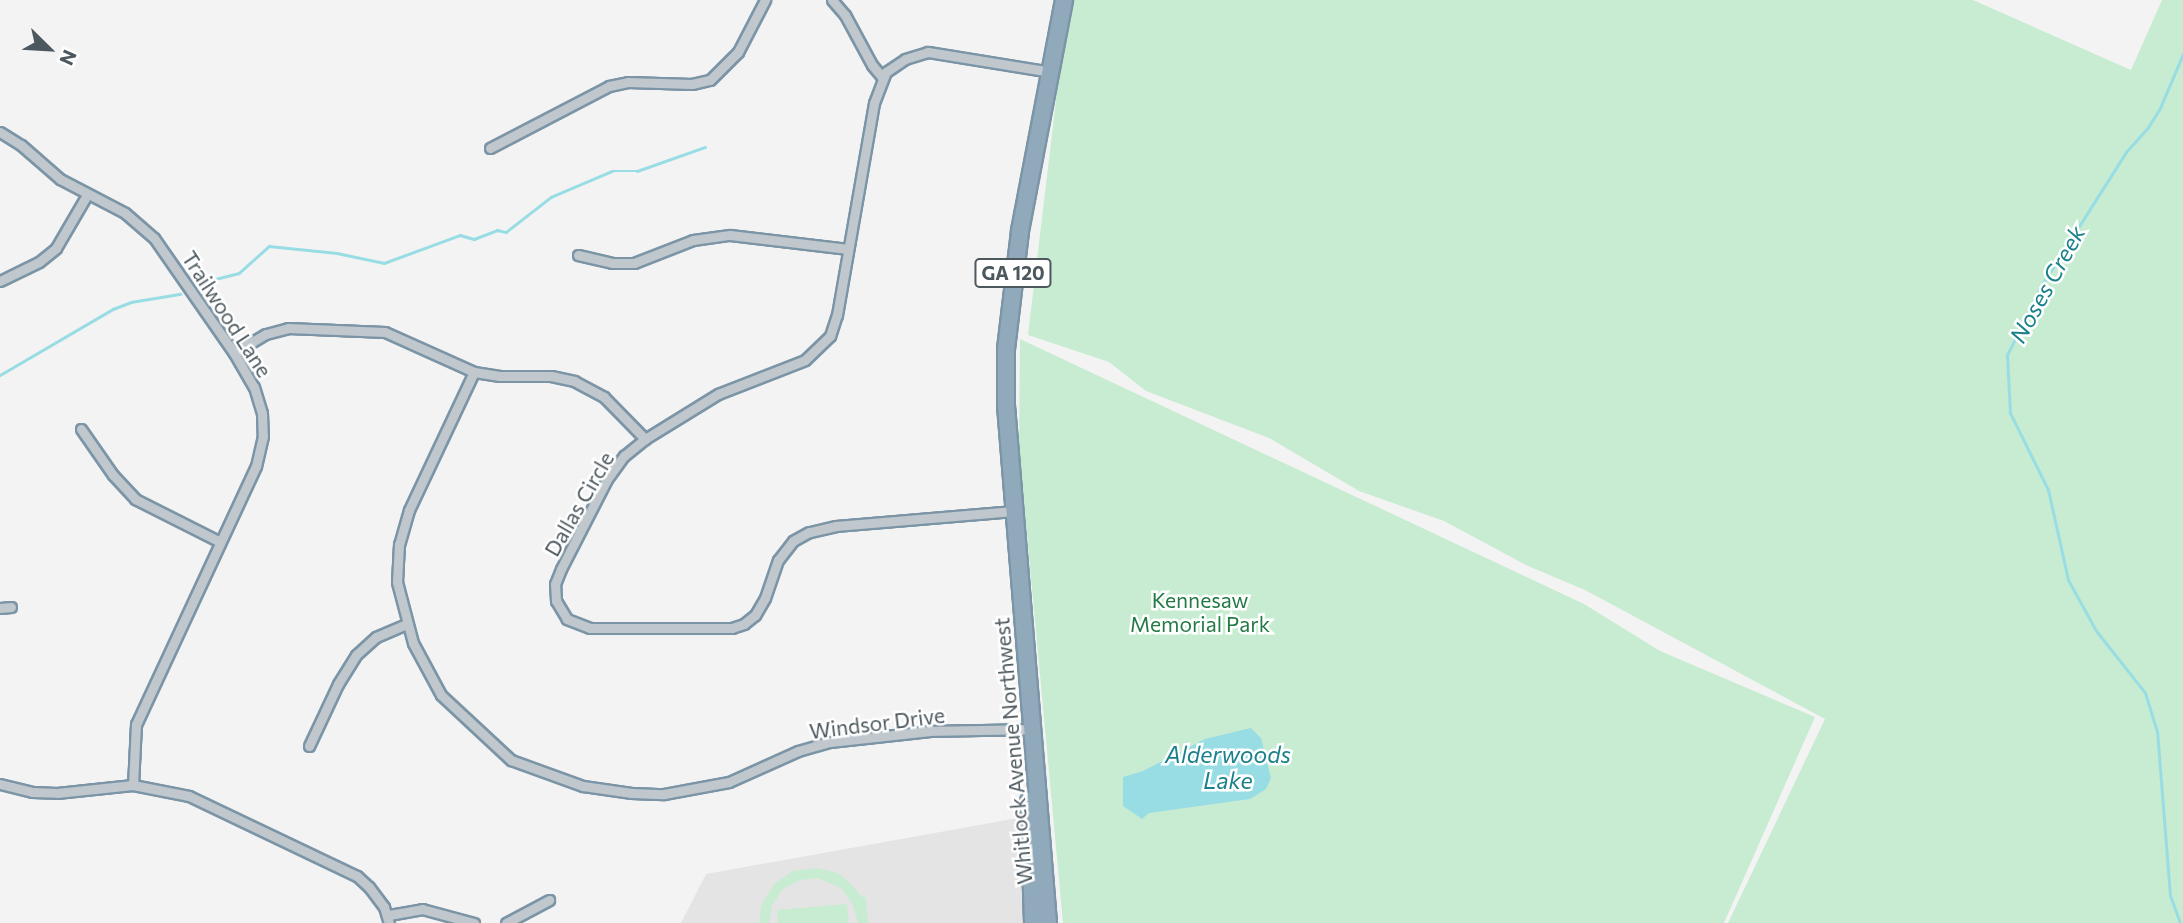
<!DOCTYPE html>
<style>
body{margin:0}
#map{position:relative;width:2183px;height:923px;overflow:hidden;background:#f4f3f3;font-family:Commissioner,sans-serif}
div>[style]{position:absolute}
.education>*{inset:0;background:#e5e4e4}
.green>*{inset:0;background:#c7ecd1}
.water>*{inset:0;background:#99dde4}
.stream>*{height:2.5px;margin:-1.25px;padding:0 1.25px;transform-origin:1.25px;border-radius:1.25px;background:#99dde4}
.roads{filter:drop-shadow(2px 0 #7b95a7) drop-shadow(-2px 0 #7b95a7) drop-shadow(0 2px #7b95a7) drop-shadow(0 -2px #7b95a7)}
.street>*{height:9px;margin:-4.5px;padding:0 4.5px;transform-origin:4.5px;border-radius:4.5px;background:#c0c8cd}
.highway>*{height:16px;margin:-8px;padding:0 8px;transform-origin:8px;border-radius:8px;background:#90aabb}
span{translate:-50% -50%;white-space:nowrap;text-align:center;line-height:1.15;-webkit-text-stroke:5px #fff;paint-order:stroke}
.shield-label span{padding:2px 5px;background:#fff;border:2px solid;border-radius:5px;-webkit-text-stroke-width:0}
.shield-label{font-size:19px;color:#4c585e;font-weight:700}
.street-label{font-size:21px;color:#4c585e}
.park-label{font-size:21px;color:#227a44}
.water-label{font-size:23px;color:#1a818b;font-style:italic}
.north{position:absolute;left:14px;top:14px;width:70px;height:70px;-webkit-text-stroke:5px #fff;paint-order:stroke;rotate:114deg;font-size:19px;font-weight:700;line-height:28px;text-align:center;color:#4c585e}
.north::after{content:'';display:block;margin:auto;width:24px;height:32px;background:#4c585e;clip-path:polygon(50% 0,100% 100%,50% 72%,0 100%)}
</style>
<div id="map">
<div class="education">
<i style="clip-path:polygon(1023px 817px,1026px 923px,681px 923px,706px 874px)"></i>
</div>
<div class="green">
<i style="clip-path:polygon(1074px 0,1973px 0,2131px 70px,2162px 0,2183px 0,2183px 923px,1728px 923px,1825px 719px,1585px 590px,1528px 566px,1444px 521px,1359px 491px,1269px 438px,1146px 391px,1109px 362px,1028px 335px,1058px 84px)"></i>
<i style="clip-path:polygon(1020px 339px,1584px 604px,1660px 651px,1815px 717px,1724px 923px,1063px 923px,1019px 448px)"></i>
<i style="clip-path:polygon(817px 868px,838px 873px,849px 882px,862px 897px,866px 897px,868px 923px,858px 923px,853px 905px,841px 888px,817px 878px,800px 880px,783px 889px,772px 905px,769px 923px,759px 923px,761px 906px,774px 884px,793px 871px)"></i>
<i style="clip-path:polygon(847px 904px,849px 923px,778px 923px,777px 910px)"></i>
</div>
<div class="water">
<i style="clip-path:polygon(1251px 728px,1261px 738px,1271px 778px,1266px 789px,1250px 799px,1149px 813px,1142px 819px,1123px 806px,1123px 777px,1143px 771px,1205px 739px)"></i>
</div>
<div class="stream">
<i style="left:199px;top:283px;width:41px;rotate:-14deg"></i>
<i style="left:239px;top:273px;width:40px;rotate:-42deg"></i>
<i style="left:269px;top:246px;width:68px;rotate:5.9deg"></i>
<i style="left:337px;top:253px;width:48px;rotate:12deg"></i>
<i style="left:384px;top:263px;width:81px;rotate:-20.2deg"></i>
<i style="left:460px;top:235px;width:15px;rotate:16deg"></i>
<i style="left:474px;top:239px;width:25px;rotate:-21deg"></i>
<i style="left:497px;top:230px;width:9px;rotate:13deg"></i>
<i style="left:506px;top:232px;width:57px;rotate:-37.9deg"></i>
<i style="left:551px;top:197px;width:66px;rotate:-23.1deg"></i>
<i style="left:612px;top:171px;width:25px"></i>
<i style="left:637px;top:171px;width:72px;rotate:-19.4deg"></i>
<i style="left:0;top:375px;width:131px;rotate:-30.3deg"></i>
<i style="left:113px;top:309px;width:19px;rotate:-21deg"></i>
<i style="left:131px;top:302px;width:50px;rotate:-9.3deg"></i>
<i style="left:2180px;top:923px;width:29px;rotate:-110deg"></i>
<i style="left:2170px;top:896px;width:165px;rotate:-94.5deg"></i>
<i style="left:2157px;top:732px;width:41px;rotate:-107.1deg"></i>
<i style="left:2145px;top:693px;width:79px;rotate:-128.3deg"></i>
<i style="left:2096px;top:631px;width:58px;rotate:-118.8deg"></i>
<i style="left:2068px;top:580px;width:92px;rotate:-102.5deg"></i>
<i style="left:2048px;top:490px;width:86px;rotate:-116.3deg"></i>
<i style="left:2010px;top:413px;width:58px;rotate:-93deg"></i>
<i style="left:2007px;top:355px;width:80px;rotate:-63.4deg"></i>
<i style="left:2043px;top:283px;width:155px;rotate:-57.6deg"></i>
<i style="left:2126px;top:152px;width:31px;rotate:-48deg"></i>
<i style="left:2147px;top:129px;width:25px;rotate:-58deg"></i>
<i style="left:2160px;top:108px;width:59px;rotate:-66.9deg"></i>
</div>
<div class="roads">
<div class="street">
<i style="left:832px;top:0;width:20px;rotate:49deg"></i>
<i style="left:845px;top:15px;width:57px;rotate:61.6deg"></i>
<i style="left:872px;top:65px;width:16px;rotate:50deg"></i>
<i style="left:0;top:132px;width:25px;rotate:32deg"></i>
<i style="left:21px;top:145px;width:52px;rotate:41.1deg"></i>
<i style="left:60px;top:179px;width:73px;rotate:27.6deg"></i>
<i style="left:125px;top:213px;width:38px;rotate:41deg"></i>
<i style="left:154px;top:238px;width:140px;rotate:55.2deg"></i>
<i style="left:234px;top:353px;width:39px;rotate:60deg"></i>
<i style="left:254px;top:387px;width:27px;rotate:73deg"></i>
<i style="left:262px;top:413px;width:23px;rotate:88deg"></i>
<i style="left:263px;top:436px;width:31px;rotate:103deg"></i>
<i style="left:256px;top:466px;width:285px;rotate:114.9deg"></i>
<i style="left:136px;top:724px;width:61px;rotate:92.8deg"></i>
<i style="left:490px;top:148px;width:134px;rotate:-27.5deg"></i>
<i style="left:609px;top:86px;width:19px;rotate:-12deg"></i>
<i style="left:628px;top:82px;width:64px;rotate:1.8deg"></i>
<i style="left:692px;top:84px;width:18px;rotate:-13deg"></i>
<i style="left:710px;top:80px;width:40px;rotate:-45deg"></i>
<i style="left:738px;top:52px;width:59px;rotate:-62.6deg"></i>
<i style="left:578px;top:255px;width:35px;rotate:13deg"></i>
<i style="left:612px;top:263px;width:22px"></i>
<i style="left:634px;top:263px;width:63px;rotate:-21.3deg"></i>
<i style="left:693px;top:240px;width:37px;rotate:-8deg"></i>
<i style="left:730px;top:235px;width:119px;rotate:6.8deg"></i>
<i style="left:0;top:281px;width:43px;rotate:-26deg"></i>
<i style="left:39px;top:262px;width:22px;rotate:-39deg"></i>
<i style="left:56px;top:248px;width:61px;rotate:-59.7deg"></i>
<i style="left:234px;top:353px;width:37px;rotate:-31deg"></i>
<i style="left:266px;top:334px;width:23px;rotate:-15deg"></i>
<i style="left:288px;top:328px;width:97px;rotate:2.4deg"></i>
<i style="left:385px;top:332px;width:98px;rotate:24.2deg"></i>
<i style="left:474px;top:372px;width:26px;rotate:9deg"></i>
<i style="left:500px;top:376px;width:51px"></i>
<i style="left:551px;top:376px;width:24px;rotate:12deg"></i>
<i style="left:574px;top:381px;width:34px;rotate:28deg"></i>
<i style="left:604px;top:397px;width:59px;rotate:45.7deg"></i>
<i style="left:474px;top:372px;width:153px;rotate:115.2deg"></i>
<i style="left:409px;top:510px;width:35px;rotate:106deg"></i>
<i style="left:399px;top:544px;width:38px;rotate:93deg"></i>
<i style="left:397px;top:582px;width:63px;rotate:75.3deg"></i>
<i style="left:413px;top:643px;width:59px;rotate:61.7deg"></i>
<i style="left:441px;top:695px;width:96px;rotate:42.9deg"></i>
<i style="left:511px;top:760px;width:77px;rotate:19.9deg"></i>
<i style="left:583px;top:786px;width:49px;rotate:8.3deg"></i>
<i style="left:631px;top:793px;width:33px;rotate:2deg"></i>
<i style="left:664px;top:794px;width:66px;rotate:-10.5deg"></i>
<i style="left:729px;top:782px;width:76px;rotate:-24.2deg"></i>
<i style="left:798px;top:751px;width:33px;rotate:-16deg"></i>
<i style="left:830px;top:742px;width:101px;rotate:-6.3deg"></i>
<i style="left:930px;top:731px;width:103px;rotate:-1.1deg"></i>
<i style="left:81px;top:429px;width:56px;rotate:55.2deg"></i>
<i style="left:113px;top:475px;width:33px;rotate:47deg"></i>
<i style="left:135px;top:499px;width:95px;rotate:26.8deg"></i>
<i style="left:1014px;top:511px;width:179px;rotate:175.2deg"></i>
<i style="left:836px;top:526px;width:28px;rotate:167deg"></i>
<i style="left:809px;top:532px;width:18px;rotate:151deg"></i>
<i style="left:793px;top:541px;width:24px;rotate:128deg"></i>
<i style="left:778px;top:560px;width:40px;rotate:108.9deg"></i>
<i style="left:765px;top:598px;width:20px;rotate:120deg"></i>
<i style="left:755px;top:615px;width:14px;rotate:141deg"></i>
<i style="left:744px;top:624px;width:13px;rotate:162deg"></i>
<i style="left:732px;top:628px;width:142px;rotate:180deg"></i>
<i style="left:590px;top:628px;width:25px;rotate:-159deg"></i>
<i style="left:567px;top:619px;width:21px;rotate:-121deg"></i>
<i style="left:556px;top:601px;width:17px;rotate:-93deg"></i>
<i style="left:555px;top:584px;width:16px;rotate:-68deg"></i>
<i style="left:561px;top:569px;width:101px;rotate:-62.9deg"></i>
<i style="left:607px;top:479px;width:29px;rotate:-54deg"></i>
<i style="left:624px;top:456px;width:27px;rotate:-39deg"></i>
<i style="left:645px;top:439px;width:86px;rotate:-31.7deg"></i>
<i style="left:718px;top:394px;width:93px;rotate:-21.3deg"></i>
<i style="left:805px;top:360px;width:35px;rotate:-44deg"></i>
<i style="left:830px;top:336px;width:22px;rotate:-72deg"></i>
<i style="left:837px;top:315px;width:215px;rotate:-80.1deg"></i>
<i style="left:874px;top:103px;width:33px;rotate:-69deg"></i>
<i style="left:886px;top:72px;width:23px;rotate:-34deg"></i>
<i style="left:905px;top:59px;width:24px;rotate:-17deg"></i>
<i style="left:928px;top:52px;width:125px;rotate:9.2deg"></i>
<i style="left:0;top:608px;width:11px;rotate:-5deg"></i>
<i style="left:309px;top:746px;width:68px;rotate:-64.9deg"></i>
<i style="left:338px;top:684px;width:34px;rotate:-58deg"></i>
<i style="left:356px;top:655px;width:27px;rotate:-42deg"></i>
<i style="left:376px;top:637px;width:34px;rotate:-23deg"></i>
<i style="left:0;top:784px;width:33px;rotate:14deg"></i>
<i style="left:32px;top:792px;width:25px;rotate:2deg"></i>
<i style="left:57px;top:793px;width:76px;rotate:-6deg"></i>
<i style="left:133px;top:785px;width:57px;rotate:11.1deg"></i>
<i style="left:189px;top:796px;width:186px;rotate:25.5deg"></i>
<i style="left:357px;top:876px;width:16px;rotate:43deg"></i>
<i style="left:369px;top:887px;width:25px;rotate:53deg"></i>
<i style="left:384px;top:907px;width:17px;rotate:73deg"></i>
<i style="left:389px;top:915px;width:34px;rotate:-10deg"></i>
<i style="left:422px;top:909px;width:54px;rotate:15.1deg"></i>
<i style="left:506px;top:923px;width:49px;rotate:-28.1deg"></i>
</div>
<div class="highway">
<i style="left:1029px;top:801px;width:122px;rotate:88.1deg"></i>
<i style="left:1048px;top:923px;width:519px;rotate:-94.64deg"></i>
<i style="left:1006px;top:406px;width:57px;rotate:-90deg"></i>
<i style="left:1006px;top:349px;width:119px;rotate:-83.2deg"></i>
<i style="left:1020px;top:231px;width:235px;rotate:-79.2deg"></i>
</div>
</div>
<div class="shield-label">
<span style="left:1013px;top:273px">GA 120</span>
</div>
<div class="street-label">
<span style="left:227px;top:314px;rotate:57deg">Trailwood Lane</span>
<span style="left:579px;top:504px;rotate:-60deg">Dallas Circle</span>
<span style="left:877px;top:723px;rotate:-7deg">Windsor Drive</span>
<span style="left:1013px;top:751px;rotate:-95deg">Whitlock Avenue Northwest</span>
</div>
<div class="park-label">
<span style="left:1200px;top:612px">Kennesaw<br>Memorial Park</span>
</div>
<div class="water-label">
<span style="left:2047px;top:284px;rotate:-61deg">Noses Creek</span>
<span style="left:1228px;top:767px">Alderwoods<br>Lake</span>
</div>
<div class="north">N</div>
</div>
